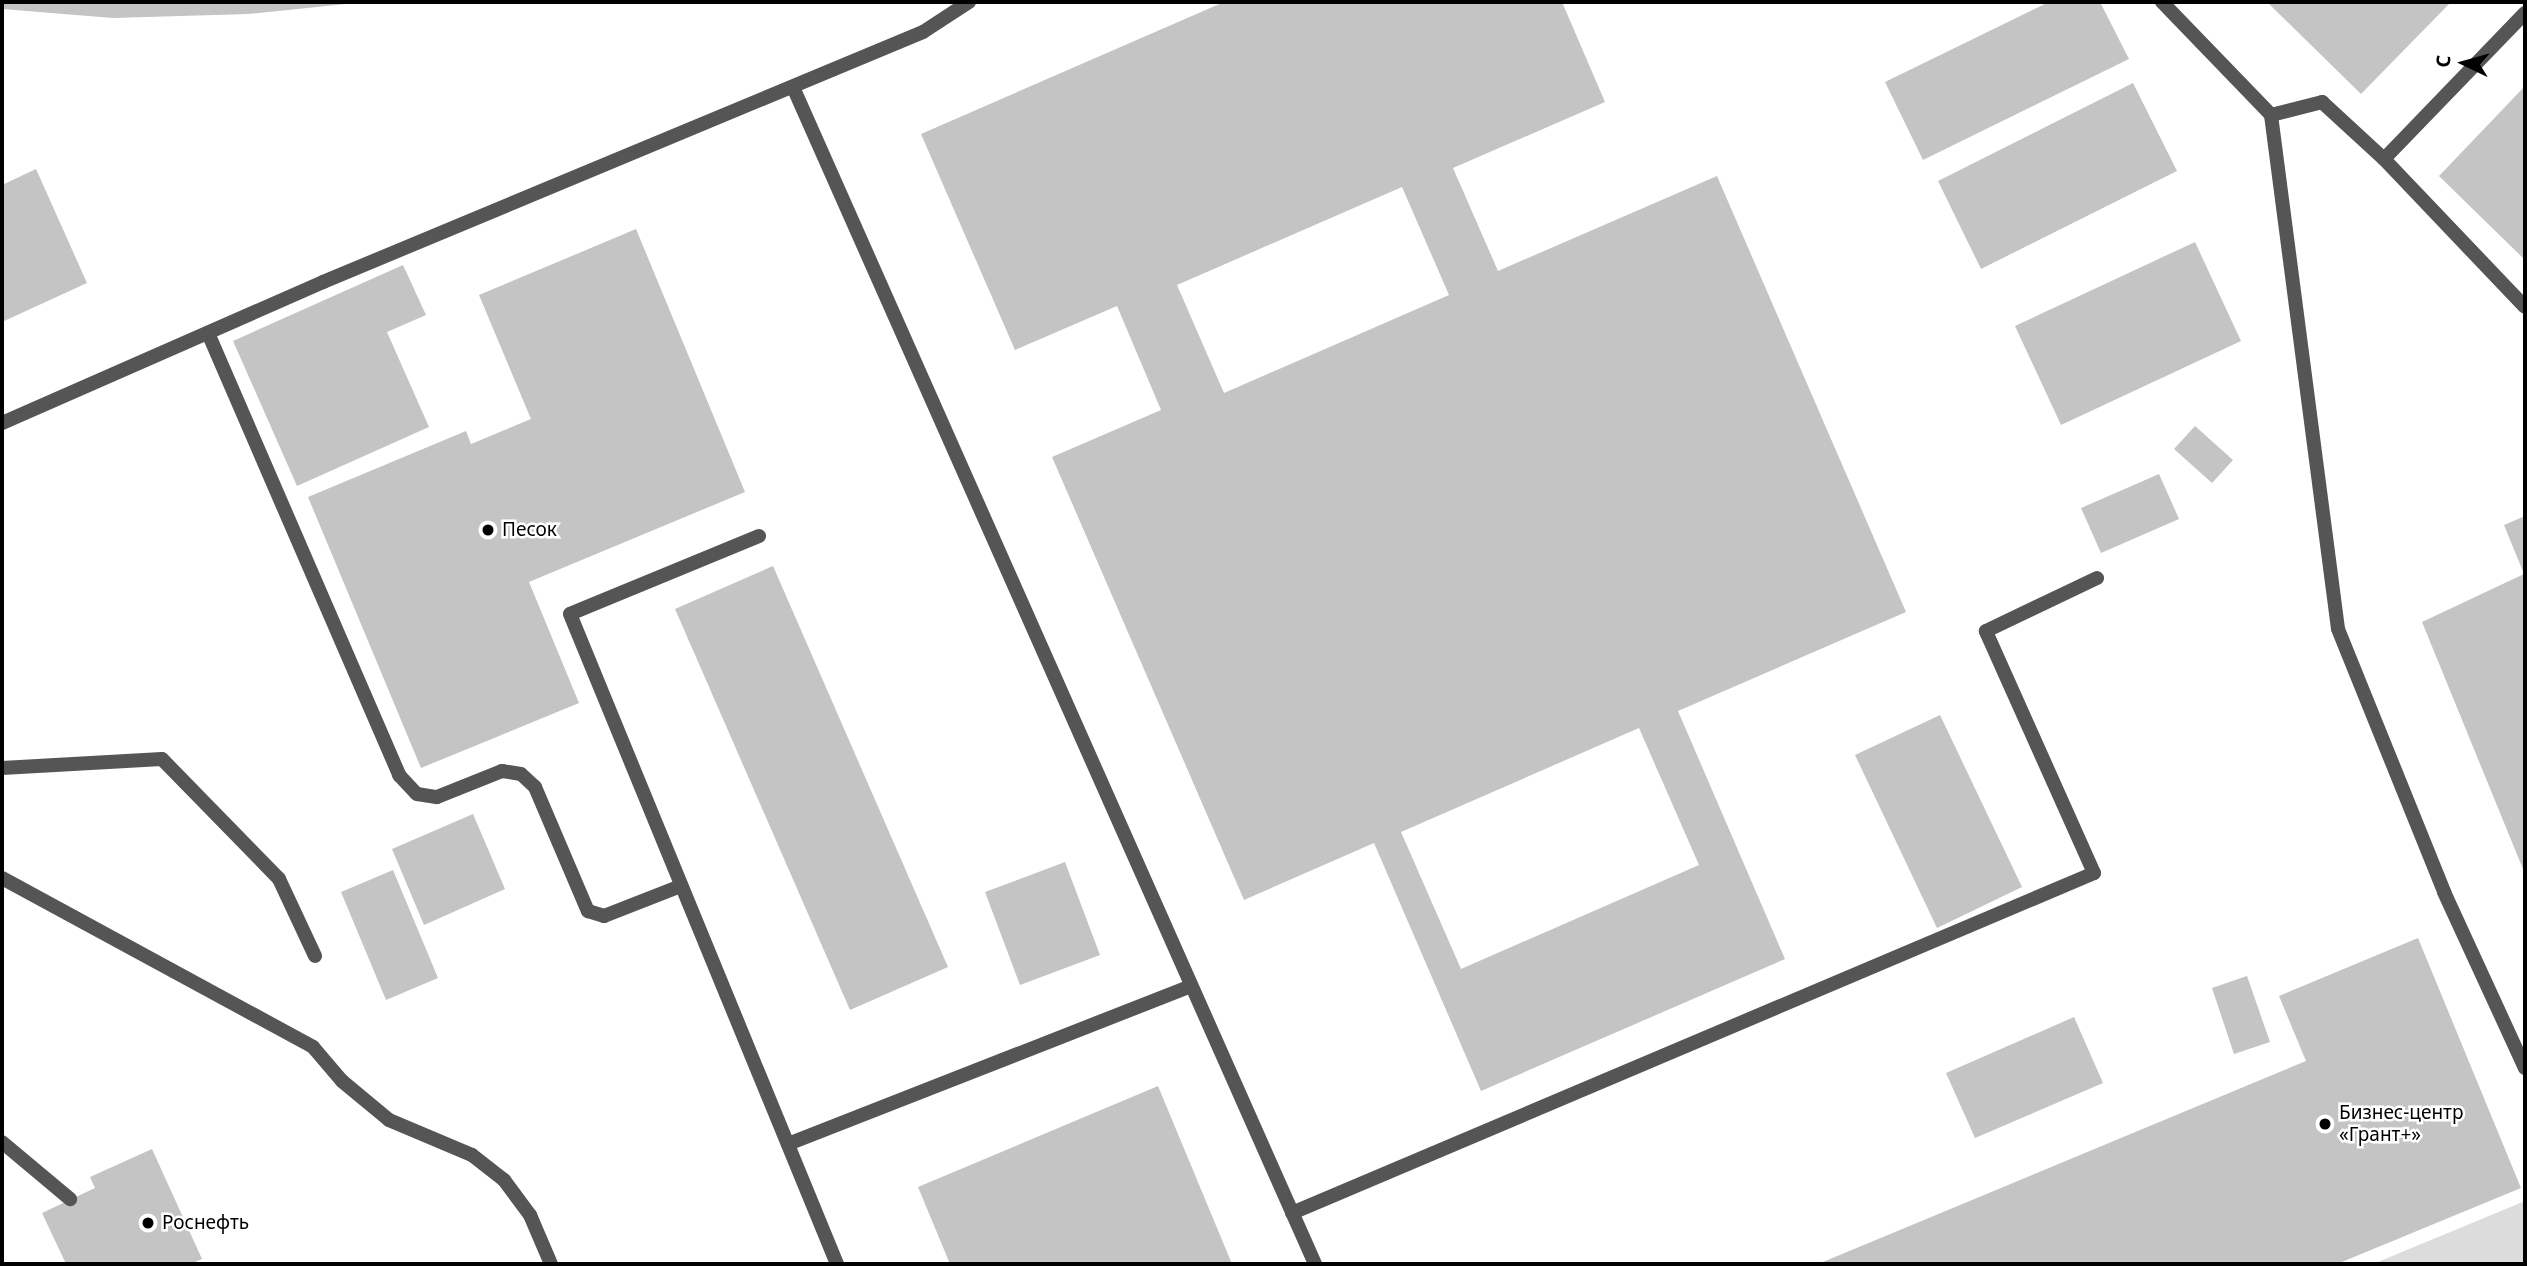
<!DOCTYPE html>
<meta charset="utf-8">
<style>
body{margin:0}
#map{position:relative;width:2527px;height:1266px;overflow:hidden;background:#fff;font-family:"Noto Sans",sans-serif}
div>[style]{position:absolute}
.green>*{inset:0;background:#dcdcdc}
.building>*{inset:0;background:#c4c4c4}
.lane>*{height:14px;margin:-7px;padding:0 7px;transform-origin:7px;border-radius:7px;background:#555}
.dots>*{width:19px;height:19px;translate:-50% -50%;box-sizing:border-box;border:4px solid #fff;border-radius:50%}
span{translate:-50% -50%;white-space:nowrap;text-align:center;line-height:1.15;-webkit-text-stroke:5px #fff;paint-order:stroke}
.poi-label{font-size:19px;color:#000}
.left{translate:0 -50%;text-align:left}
.frame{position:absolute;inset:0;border:4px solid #000;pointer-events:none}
.north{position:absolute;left:2429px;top:28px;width:70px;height:70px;-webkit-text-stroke:5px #fff;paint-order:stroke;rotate:275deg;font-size:19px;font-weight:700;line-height:28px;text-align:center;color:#000}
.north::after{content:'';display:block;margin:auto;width:24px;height:32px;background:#000;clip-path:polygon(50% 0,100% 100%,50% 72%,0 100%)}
</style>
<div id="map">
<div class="green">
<i style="clip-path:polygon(2525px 1201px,2525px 1264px,2373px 1264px)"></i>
</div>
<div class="building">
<i style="clip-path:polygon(2px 2px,346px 2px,346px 4px,248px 14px,113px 18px,2px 9px)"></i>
<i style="clip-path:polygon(evenodd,1224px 2px,1562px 2px,1605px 102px,1453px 168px,1498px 271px,1717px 176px,1906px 612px,1678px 711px,1785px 959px,1481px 1091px,1374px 843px,1244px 900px,1052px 457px,1161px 410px,1117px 306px,1015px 350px,921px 134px,1224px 2px,1402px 187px,1449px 295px,1224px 393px,1177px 285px,1402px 187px,1224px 2px,1639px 728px,1699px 865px,1461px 969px,1401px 832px,1639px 728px)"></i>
<i style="clip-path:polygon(2049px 2px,2100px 2px,2129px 59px,1923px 160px,1885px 82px)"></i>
<i style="clip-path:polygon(2267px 2px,2451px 2px,2361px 94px)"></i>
<i style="clip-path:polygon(2133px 83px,2177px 171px,1981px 269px,1938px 181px)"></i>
<i style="clip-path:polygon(2525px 86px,2525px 260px,2439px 176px)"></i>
<i style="clip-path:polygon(36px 169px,87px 283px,2px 322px,2px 185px)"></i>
<i style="clip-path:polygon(636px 229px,745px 492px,529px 582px,579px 703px,421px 768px,308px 497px,466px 431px,471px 444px,531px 419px,479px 295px)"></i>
<i style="clip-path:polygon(2195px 242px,2241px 341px,2061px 425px,2015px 326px)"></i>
<i style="clip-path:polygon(403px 265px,426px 315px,387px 332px,429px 427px,297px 486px,233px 341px)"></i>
<i style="clip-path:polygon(2195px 426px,2233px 460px,2212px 483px,2174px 449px)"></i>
<i style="clip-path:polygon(2159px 474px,2179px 519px,2101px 553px,2081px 508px)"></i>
<i style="clip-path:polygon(2525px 516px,2525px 874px,2422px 622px,2524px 574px,2504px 525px)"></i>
<i style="clip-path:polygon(773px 566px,948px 967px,850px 1010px,675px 609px)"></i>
<i style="clip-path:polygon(1940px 715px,2022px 887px,1937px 928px,1855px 755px)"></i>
<i style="clip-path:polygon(473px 814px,505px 889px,424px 925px,392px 849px)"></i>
<i style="clip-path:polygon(1065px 862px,1100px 955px,1020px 985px,985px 892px)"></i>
<i style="clip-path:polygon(393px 870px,438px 978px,386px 1000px,341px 892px)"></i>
<i style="clip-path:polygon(2418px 938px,2521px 1188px,2337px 1264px,1818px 1264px,2306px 1061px,2279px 996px)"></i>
<i style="clip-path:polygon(2247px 976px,2270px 1042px,2234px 1054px,2212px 988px)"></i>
<i style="clip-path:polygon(2074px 1017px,2103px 1083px,1975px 1138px,1946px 1073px)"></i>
<i style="clip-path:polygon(1158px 1086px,1232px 1264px,950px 1264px,918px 1187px)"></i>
<i style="clip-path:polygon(152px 1149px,202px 1259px,190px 1264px,66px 1264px,42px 1213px,95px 1188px,90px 1177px)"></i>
</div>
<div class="lane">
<i style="left:2162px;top:2px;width:157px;rotate:46deg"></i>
<i style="left:2271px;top:115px;width:518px;rotate:82.57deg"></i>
<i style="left:2338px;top:629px;width:284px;rotate:68deg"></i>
<i style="left:2444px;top:892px;width:194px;rotate:65.3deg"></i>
<i style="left:793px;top:87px;width:1288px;rotate:66.08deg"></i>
<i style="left:2271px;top:115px;width:53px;rotate:-14.3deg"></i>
<i style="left:2322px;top:102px;width:84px;rotate:42.6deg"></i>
<i style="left:2384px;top:159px;width:204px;rotate:46.4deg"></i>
<i style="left:2384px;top:159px;width:203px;rotate:-46deg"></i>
<i style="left:208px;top:333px;width:482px;rotate:66.6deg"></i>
<i style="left:399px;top:775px;width:26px;rotate:47deg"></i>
<i style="left:417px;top:794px;width:20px;rotate:9deg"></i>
<i style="left:437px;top:797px;width:70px;rotate:-21.8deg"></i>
<i style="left:502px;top:771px;width:19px;rotate:9deg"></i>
<i style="left:521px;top:774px;width:19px;rotate:43deg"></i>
<i style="left:535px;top:787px;width:135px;rotate:66.9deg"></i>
<i style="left:588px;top:911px;width:17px;rotate:17deg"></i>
<i style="left:604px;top:916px;width:83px;rotate:-21.3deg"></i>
<i style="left:2px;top:423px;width:351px;rotate:-23.7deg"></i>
<i style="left:323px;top:282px;width:650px;rotate:-22.62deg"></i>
<i style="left:923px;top:32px;width:55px;rotate:-33.1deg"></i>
<i style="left:759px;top:536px;width:204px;rotate:157.6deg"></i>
<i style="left:570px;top:614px;width:703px;rotate:67.67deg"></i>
<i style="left:2px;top:768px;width:160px;rotate:-3.2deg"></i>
<i style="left:162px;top:759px;width:168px;rotate:45.7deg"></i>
<i style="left:279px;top:879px;width:85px;rotate:64.9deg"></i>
<i style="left:2px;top:878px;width:354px;rotate:28.5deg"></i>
<i style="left:313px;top:1047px;width:45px;rotate:49.5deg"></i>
<i style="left:342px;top:1081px;width:61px;rotate:39.7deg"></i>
<i style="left:389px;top:1120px;width:90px;rotate:22.9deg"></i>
<i style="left:472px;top:1155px;width:41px;rotate:38deg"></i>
<i style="left:504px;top:1180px;width:44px;rotate:53.4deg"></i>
<i style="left:530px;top:1215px;width:53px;rotate:66.8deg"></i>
<i style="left:2px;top:1142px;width:89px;rotate:40deg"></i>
<i style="left:788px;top:1144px;width:433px;rotate:-21.4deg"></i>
<i style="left:1292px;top:1213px;width:871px;rotate:-22.97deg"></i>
<i style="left:2094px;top:873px;width:265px;rotate:-114.1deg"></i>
<i style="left:1986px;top:631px;width:123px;rotate:-25.5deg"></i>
</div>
<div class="dots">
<i style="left:488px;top:530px;background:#000"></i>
<i style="left:2325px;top:1124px;background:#000"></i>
<i style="left:148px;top:1223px;background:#000"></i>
</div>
<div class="poi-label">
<span class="left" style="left:502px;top:530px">Песок</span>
<span class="left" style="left:2339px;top:1124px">Бизнес-центр<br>«Грант+»</span>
<span class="left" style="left:162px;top:1223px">Роснефть</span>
</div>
<div class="frame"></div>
<div class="north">С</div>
</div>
